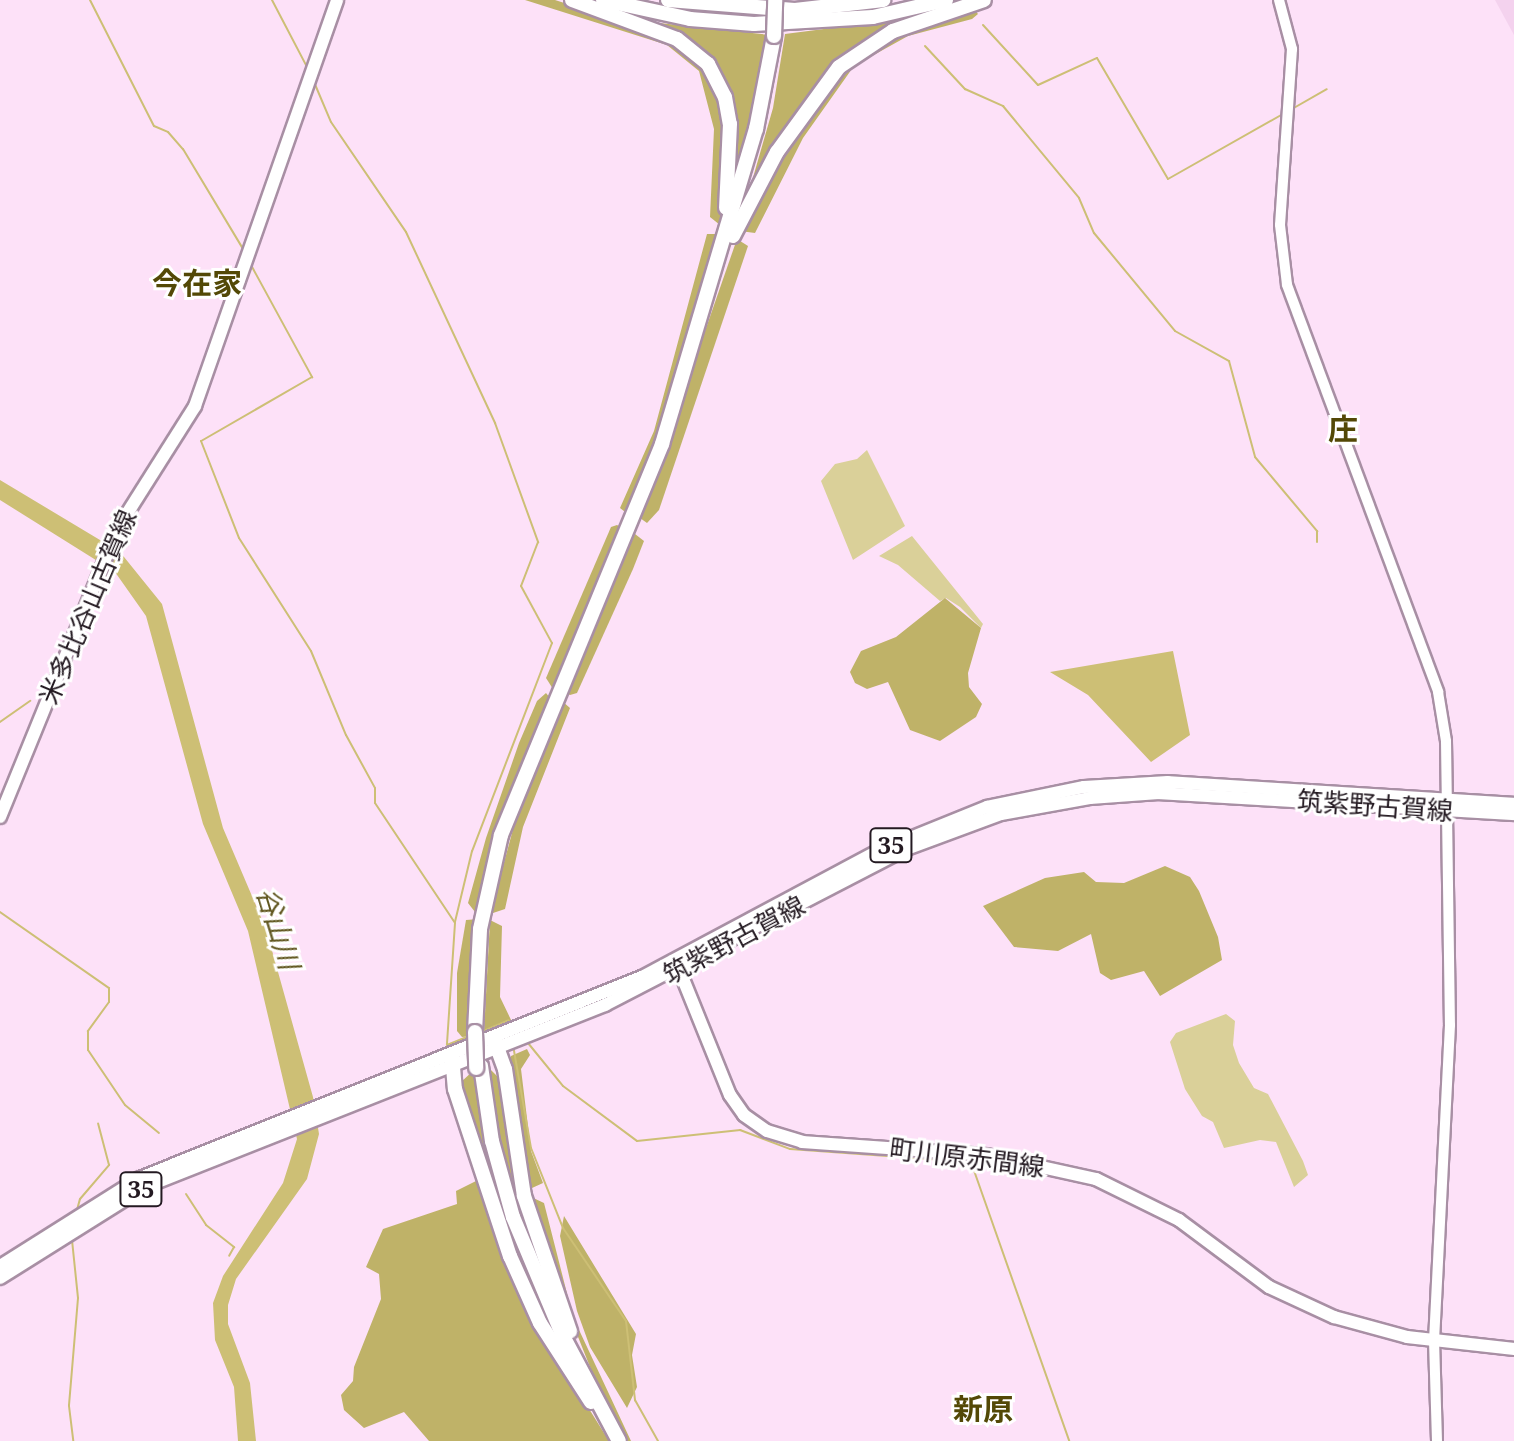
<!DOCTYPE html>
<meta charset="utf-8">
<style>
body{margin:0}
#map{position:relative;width:1514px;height:1441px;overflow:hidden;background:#fde1f8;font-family:"Noto Serif","Noto Sans JP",serif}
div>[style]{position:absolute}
.built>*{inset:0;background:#f4d2ee}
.green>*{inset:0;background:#dad099}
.forest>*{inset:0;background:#bfb268}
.water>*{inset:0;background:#cdbf75}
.stream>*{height:2px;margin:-1px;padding:0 1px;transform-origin:1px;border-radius:1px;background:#cdbf75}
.roads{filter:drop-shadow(2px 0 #a88fa4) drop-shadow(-2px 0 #a88fa4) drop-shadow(0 2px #a88fa4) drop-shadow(0 -2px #a88fa4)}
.minor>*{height:10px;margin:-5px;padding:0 5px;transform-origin:5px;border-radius:5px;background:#fff}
.major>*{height:12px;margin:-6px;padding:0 6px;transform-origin:6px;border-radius:6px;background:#fff}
.highway>*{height:14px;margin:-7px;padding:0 7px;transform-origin:7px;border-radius:7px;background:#fff}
.bridges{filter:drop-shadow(2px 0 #a88fa4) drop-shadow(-2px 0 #a88fa4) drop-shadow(0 2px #a88fa4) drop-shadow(0 -2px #a88fa4)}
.highway-bridge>*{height:14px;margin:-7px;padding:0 7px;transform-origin:7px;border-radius:7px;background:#fff}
span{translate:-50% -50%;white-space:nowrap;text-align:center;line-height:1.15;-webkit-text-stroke:6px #fff;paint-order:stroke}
.shield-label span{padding:2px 6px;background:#fff;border:2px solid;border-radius:6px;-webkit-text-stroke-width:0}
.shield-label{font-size:24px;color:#241a22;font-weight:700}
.street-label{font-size:26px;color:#241a22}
.water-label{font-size:28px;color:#60561f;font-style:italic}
.quarter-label{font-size:30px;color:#534806;font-weight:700}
</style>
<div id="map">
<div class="built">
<i style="clip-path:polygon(1495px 0,1514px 0,1514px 35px)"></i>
</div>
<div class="green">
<i style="clip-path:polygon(867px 450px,905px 526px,853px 560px,821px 481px,835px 464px,857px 459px)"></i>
<i style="clip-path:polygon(912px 536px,983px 624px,981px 628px,960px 607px,946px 598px,940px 601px,898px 565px,879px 556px)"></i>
<i style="clip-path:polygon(1226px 1014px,1235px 1021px,1233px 1045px,1239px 1063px,1254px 1088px,1268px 1094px,1303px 1161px,1308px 1175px,1294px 1187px,1276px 1142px,1260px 1140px,1224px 1148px,1213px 1122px,1202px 1116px,1185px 1089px,1170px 1042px,1176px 1033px)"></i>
</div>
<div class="forest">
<i style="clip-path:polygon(525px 0,555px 0,642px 28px,696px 57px,720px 90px,727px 161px,720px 225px,710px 217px,714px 129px,699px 71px,667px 45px)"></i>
<i style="clip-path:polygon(974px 9px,978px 14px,972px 19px,908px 36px,854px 66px,803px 138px,755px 233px,740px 231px,761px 187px,839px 73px,874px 45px)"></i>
<i style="clip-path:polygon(917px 17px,858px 47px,748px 195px,773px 108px,785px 34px)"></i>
<i style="clip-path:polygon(650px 22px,770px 35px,733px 196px,723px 82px)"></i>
<i style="clip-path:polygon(707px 234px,719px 234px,688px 352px,629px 515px,620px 508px,654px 431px)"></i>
<i style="clip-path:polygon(737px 239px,748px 246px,659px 510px,647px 523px,640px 518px)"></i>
<i style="clip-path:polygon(617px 525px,624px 529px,620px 541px,553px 689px,546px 678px,611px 527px)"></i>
<i style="clip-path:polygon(635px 534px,644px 541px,633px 569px,577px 693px,570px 695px,566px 693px)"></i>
<i style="clip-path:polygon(945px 598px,981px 628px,968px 673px,969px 687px,982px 704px,976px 717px,940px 741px,910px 730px,888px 682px,867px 689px,855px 683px,850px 672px,861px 651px,896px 637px)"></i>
<i style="clip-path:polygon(546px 693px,550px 698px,516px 780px,479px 913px,475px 912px,468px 903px,486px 838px,519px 743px,537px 701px)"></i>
<i style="clip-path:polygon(562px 701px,570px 708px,523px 827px,505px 909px,490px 914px,524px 789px)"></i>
<i style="clip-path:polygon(1165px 866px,1190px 877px,1199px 891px,1218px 937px,1222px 960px,1160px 996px,1144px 971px,1111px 980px,1100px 973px,1091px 934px,1058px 951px,1014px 947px,983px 906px,1045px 878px,1084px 872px,1096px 882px,1124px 883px)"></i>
<i style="clip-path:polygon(479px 919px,472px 1036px,462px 1037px,457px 1031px,457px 973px,466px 920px)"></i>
<i style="clip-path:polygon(490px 920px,502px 926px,500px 997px,512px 1022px,484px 1032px)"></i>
<i style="clip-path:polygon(527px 1049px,530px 1055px,521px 1069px,531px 1151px,543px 1183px,532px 1188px,527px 1187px,509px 1064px,511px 1056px)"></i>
<i style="clip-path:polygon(486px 1065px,499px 1078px,514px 1173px,571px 1345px,504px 1175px)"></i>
<i style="clip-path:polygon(474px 1070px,491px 1170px,554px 1336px,539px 1315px,495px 1204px,460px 1083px)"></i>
<i style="clip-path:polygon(478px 1180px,586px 1404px,609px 1441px,429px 1441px,404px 1412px,364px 1428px,344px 1410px,341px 1395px,353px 1381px,354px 1367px,381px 1299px,379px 1274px,366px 1267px,383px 1229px,457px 1204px,456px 1191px)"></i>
<i style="clip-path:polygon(529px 1196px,544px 1203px,573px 1317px,631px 1441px,624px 1441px,598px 1387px,541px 1244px)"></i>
<i style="clip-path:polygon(564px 1216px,636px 1334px,632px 1355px,637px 1387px,627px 1408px,590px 1347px,577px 1311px,560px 1236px)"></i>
</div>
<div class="water">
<i style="clip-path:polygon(0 480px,120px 552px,162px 604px,223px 828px,266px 929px,313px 1097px,319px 1134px,307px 1179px,236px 1279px,228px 1305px,228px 1324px,250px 1383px,256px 1441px,238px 1441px,234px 1387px,215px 1340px,213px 1303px,223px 1276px,283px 1183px,297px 1139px,248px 931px,203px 824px,146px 616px,115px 572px,0 500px)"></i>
<i style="clip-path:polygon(1173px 651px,1190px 735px,1151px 762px,1088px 695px,1050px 672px)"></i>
</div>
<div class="stream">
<i style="left:90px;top:0;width:141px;rotate:63.1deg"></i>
<i style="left:154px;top:126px;width:15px;rotate:23deg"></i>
<i style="left:168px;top:132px;width:23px;rotate:49deg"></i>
<i style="left:183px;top:149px;width:120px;rotate:59deg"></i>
<i style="left:272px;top:0;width:78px;rotate:62.4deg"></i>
<i style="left:983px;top:25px;width:81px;rotate:47.5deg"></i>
<i style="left:1038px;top:85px;width:65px;rotate:-24.6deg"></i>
<i style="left:1097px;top:58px;width:140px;rotate:59.6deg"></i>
<i style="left:1168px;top:179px;width:132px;rotate:-29.5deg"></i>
<i style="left:925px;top:46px;width:59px;rotate:47.1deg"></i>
<i style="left:965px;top:89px;width:42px;rotate:24.1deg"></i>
<i style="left:1003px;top:106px;width:119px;rotate:50.4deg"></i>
<i style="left:1079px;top:198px;width:38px;rotate:67deg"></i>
<i style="left:1094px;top:233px;width:127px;rotate:50.4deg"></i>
<i style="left:1175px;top:331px;width:62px;rotate:29.1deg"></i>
<i style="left:1229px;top:361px;width:99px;rotate:74.8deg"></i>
<i style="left:1255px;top:457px;width:97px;rotate:50deg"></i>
<i style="left:1317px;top:531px;width:11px;rotate:90deg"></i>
<i style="left:314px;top:82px;width:43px;rotate:67deg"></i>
<i style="left:331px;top:122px;width:133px;rotate:55.7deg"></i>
<i style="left:406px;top:232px;width:211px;rotate:65deg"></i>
<i style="left:495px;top:423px;width:127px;rotate:70.1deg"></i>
<i style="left:538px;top:542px;width:47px;rotate:111.1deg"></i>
<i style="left:521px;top:586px;width:65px;rotate:61.5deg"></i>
<i style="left:552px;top:643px;width:223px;rotate:111deg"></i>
<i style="left:472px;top:851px;width:73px;rotate:103.5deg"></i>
<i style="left:1292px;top:109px;width:40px;rotate:-29.7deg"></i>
<i style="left:251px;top:265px;width:128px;rotate:61.4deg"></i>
<i style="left:312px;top:377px;width:128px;rotate:150deg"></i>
<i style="left:201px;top:441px;width:104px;rotate:68.6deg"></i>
<i style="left:239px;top:538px;width:134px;rotate:57.5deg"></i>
<i style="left:311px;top:651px;width:91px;rotate:67.4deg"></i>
<i style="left:346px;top:735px;width:60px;rotate:61.3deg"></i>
<i style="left:375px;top:788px;width:15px;rotate:90deg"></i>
<i style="left:375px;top:803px;width:144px;rotate:56.3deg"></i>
<i style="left:455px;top:923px;width:122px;rotate:93.8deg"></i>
<i style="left:447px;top:1045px;width:22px;rotate:-22deg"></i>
<i style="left:0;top:722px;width:37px;rotate:-35deg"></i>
<i style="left:0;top:912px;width:133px;rotate:34.9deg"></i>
<i style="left:109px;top:988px;width:14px;rotate:90deg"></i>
<i style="left:109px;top:1002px;width:36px;rotate:126deg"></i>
<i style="left:88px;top:1031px;width:19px;rotate:90deg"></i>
<i style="left:88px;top:1050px;width:66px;rotate:56.1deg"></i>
<i style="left:125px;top:1105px;width:44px;rotate:39.5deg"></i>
<i style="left:481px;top:1032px;width:30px;rotate:-23deg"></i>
<i style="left:528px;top:1043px;width:55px;rotate:50.9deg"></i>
<i style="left:563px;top:1086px;width:92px;rotate:36.6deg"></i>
<i style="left:637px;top:1141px;width:104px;rotate:-6.1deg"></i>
<i style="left:740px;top:1130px;width:53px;rotate:20.8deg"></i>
<i style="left:790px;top:1149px;width:181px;rotate:4.1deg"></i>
<i style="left:971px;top:1162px;width:296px;rotate:70.6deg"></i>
<i style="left:513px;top:1045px;width:105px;rotate:80.1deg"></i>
<i style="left:531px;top:1148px;width:86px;rotate:68.2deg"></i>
<i style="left:563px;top:1228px;width:112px;rotate:55.9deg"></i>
<i style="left:626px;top:1321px;width:80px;rotate:83.5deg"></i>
<i style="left:635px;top:1400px;width:47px;rotate:60.7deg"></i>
<i style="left:186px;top:1194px;width:37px;rotate:57deg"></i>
<i style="left:206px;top:1225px;width:36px;rotate:38deg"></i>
<i style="left:234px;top:1247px;width:10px;rotate:119deg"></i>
<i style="left:77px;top:1210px;width:11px;rotate:-75deg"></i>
<i style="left:80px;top:1199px;width:45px;rotate:-49.5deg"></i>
<i style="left:109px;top:1165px;width:43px;rotate:-104.7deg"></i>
<i style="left:72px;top:1240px;width:58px;rotate:84.1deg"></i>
<i style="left:78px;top:1298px;width:108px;rotate:94.8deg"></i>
<i style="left:69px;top:1406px;width:35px;rotate:83deg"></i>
</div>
<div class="roads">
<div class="minor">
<i style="left:1279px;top:0;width:51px;rotate:75.1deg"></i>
<i style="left:1292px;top:49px;width:176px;rotate:93.9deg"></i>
<i style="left:1280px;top:225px;width:60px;rotate:83.3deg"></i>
<i style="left:1287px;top:285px;width:434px;rotate:69.6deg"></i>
<i style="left:1438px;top:692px;width:50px;rotate:80.7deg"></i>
<i style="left:1446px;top:741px;width:284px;rotate:89.2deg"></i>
<i style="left:1450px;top:1025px;width:315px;rotate:92.9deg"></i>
<i style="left:1434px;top:1340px;width:101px;rotate:88.3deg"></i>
</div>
<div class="major">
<i style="left:0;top:817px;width:312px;rotate:-67.8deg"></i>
<i style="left:118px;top:528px;width:144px;rotate:-57.7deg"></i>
<i style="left:195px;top:406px;width:430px;rotate:-70.7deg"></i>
<i style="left:677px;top:964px;width:141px;rotate:68deg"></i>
<i style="left:730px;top:1095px;width:24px;rotate:55deg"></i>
<i style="left:744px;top:1115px;width:28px;rotate:35deg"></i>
<i style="left:767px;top:1131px;width:37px;rotate:17deg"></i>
<i style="left:802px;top:1142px;width:185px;rotate:4deg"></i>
<i style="left:987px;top:1155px;width:112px;rotate:12.4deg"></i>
<i style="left:1096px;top:1179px;width:93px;rotate:26.3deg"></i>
<i style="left:1179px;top:1220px;width:112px;rotate:36.7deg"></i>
<i style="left:1269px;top:1287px;width:72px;rotate:24.8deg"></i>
<i style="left:1334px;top:1317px;width:76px;rotate:15.3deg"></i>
<i style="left:1407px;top:1337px;width:108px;rotate:6.4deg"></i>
<i style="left:0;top:1266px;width:165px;rotate:-32.2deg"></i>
<i style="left:140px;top:1178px;width:543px;rotate:-21.84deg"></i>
<i style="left:644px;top:976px;width:265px;rotate:-28.1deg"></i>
<i style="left:878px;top:851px;width:118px;rotate:-22deg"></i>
<i style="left:987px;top:807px;width:99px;rotate:-11.7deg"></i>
<i style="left:1084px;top:787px;width:84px;rotate:-3.4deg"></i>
<i style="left:1168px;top:782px;width:347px;rotate:3.6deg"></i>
<i style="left:0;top:1278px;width:171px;rotate:-32.1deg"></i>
<i style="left:145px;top:1187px;width:495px;rotate:-21.6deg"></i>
<i style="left:605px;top:1005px;width:337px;rotate:-27.4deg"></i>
<i style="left:904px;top:850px;width:103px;rotate:-20.4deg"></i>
<i style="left:1001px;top:814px;width:90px;rotate:-10.2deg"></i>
<i style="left:1090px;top:798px;width:69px;rotate:-4.1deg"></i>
<i style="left:1159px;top:793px;width:356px;rotate:3.4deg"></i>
</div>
<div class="highway">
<i style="left:572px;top:0;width:112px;rotate:20.4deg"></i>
<i style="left:677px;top:39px;width:40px;rotate:39deg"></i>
<i style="left:708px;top:64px;width:37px;rotate:63deg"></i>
<i style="left:725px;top:97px;width:27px;rotate:80deg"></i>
<i style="left:730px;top:124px;width:84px;rotate:92.7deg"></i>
<i style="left:603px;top:0;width:89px;rotate:12.3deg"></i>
<i style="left:690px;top:19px;width:64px;rotate:4.5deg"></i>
<i style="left:754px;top:24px;width:119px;rotate:-3.4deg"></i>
<i style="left:873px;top:17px;width:75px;rotate:-13.1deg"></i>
<i style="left:668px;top:0;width:127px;rotate:4.5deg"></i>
<i style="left:795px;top:10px;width:89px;rotate:-6.5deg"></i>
<i style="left:733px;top:236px;width:95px;rotate:-62.4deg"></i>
<i style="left:777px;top:152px;width:105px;rotate:-53.9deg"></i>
<i style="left:839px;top:67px;width:65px;rotate:-33.7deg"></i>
<i style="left:893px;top:31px;width:96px;rotate:-18.8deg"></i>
<i style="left:475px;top:1032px;width:103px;rotate:-87.2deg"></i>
<i style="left:480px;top:929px;width:96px;rotate:-77.4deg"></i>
<i style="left:501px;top:835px;width:423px;rotate:-67.6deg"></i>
<i style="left:662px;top:444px;width:329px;rotate:-73.4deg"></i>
<i style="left:756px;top:129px;width:95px;rotate:-79deg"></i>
<i style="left:494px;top:1039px;width:32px;rotate:70deg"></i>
<i style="left:505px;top:1069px;width:128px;rotate:81.5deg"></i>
<i style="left:524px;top:1196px;width:143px;rotate:71.2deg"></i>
<i style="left:452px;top:1056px;width:33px;rotate:85deg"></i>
<i style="left:455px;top:1089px;width:176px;rotate:71.8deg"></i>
<i style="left:510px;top:1256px;width:73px;rotate:65.9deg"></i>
<i style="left:540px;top:1323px;width:94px;rotate:57.2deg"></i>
<i style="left:481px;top:1066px;width:76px;rotate:81.7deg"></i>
<i style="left:492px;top:1141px;width:79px;rotate:74.6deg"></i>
<i style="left:513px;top:1217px;width:127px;rotate:67.3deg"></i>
<i style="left:562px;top:1334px;width:121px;rotate:62deg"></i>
</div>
</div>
<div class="bridges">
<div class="highway-bridge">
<i style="left:774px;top:36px;width:36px;rotate:-88deg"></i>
<i style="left:475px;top:1032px;width:36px;rotate:88deg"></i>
</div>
</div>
<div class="shield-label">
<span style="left:891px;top:845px">35</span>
<span style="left:141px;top:1189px">35</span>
</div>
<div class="street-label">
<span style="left:88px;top:607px;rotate:-67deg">米多比谷山古賀線</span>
<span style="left:1375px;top:806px;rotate:4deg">筑紫野古賀線</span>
<span style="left:734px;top:940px;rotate:-28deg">筑紫野古賀線</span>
<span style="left:967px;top:1158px;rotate:7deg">町川原赤間線</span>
</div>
<div class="water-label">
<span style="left:279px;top:928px;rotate:73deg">谷山川</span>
</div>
<div class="quarter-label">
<span style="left:197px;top:283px">今在家</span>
<span style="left:1343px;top:429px">庄</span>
<span style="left:983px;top:1409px">新原</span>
</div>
</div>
